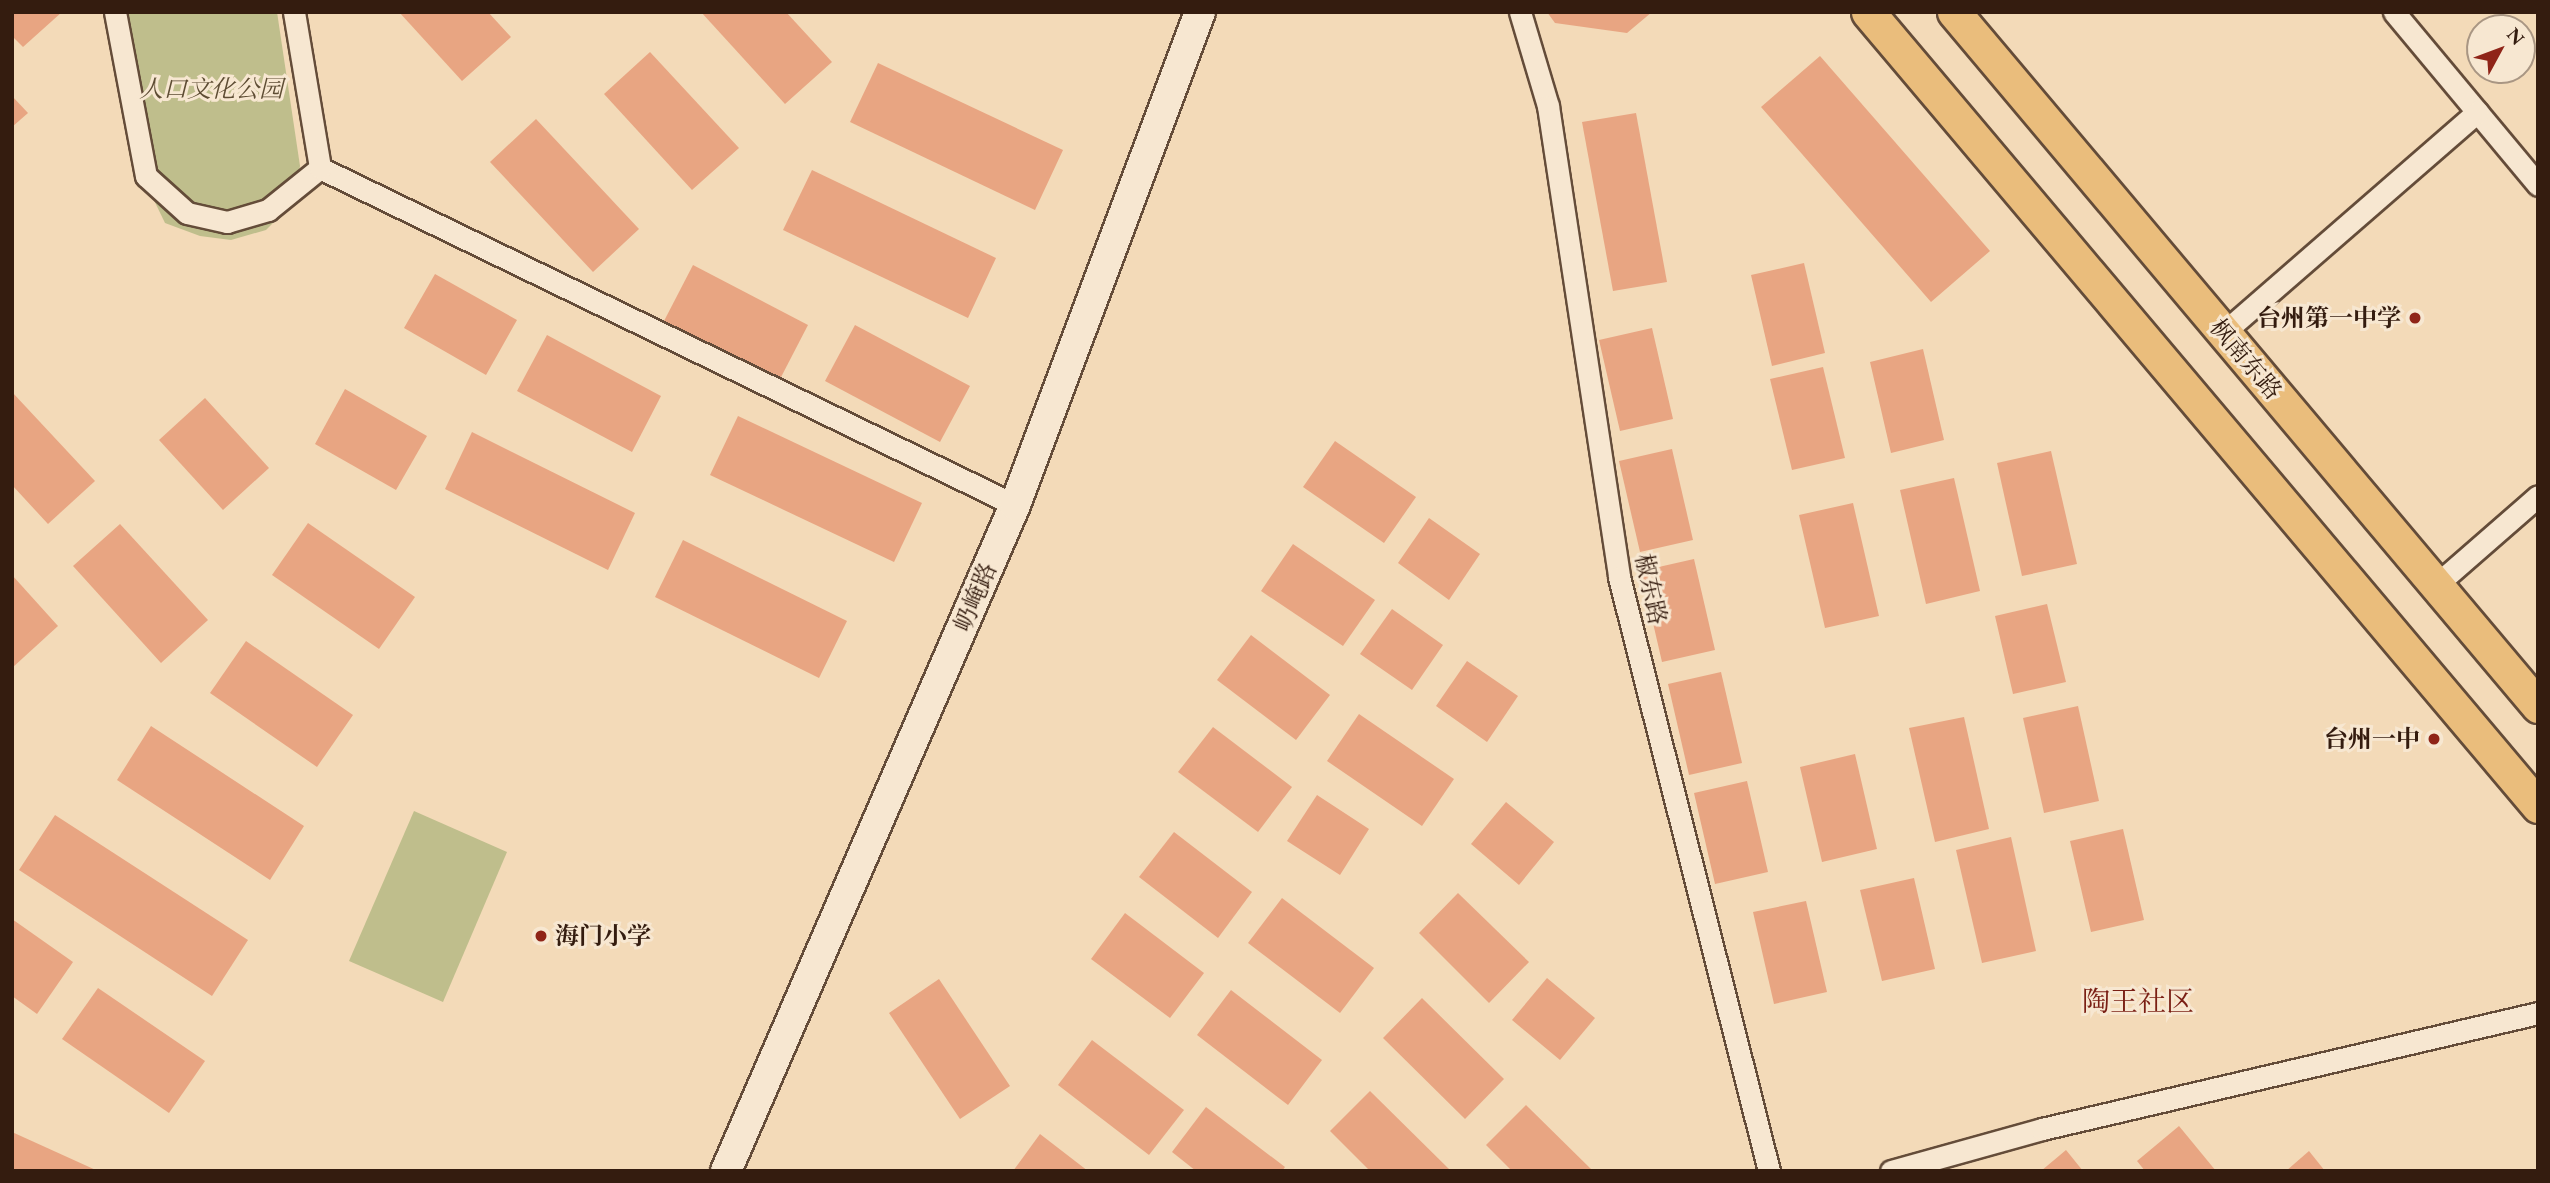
<!DOCTYPE html>
<meta charset="utf-8">
<style>
body{margin:0}
#map{position:relative;width:2550px;height:1183px;overflow:hidden;background:#f3dab8;font-family:"EB Garamond","Noto Serif SC",serif}
div>[style]{position:absolute}
.green>*{inset:0;background:#bfbe8c}
.building>*{inset:0;background:#e8a582}
.roads{filter:drop-shadow(2px 0 #644c39) drop-shadow(-2px 0 #644c39) drop-shadow(0 2px #644c39) drop-shadow(0 -2px #644c39)}
.street>*{height:21px;margin:-10.5px;padding:0 10.5px;transform-origin:10.5px;border-radius:10.5px;background:#f7e7d1}
.secondary>*{height:30px;margin:-15px;padding:0 15px;transform-origin:15px;border-radius:15px;background:#f7e7d1}
.primary>*{height:33px;margin:-16.5px;padding:0 16.5px;transform-origin:16.5px;border-radius:16.5px;background:#eabd7c}
.dots>*{width:19px;height:19px;translate:-50% -50%;box-sizing:border-box;border:4px solid #f7e7d1;border-radius:50%}
span{translate:-50% -50%;white-space:nowrap;text-align:center;line-height:1.15;-webkit-text-stroke:6px #f7e7d1;paint-order:stroke}
.park-label{font-size:24px;color:#5e4d34;font-style:italic}
.poi-label{font-size:24px;color:#341c0f;font-weight:700}
.right{translate:-100% -50%;text-align:right}
.left{translate:0 -50%;text-align:left}
.street-label{font-size:24px;color:#341c0f}
.quarter-label{font-size:28px;color:#7a1f14}
.frame{position:absolute;inset:0;border:14px solid #341c0f;pointer-events:none}
.north{position:absolute;left:2466px;top:14px;width:70px;height:70px;box-sizing:border-box;background:#f7e7d1;border:2px solid #a99683;border-radius:50%;rotate:49deg;font-size:19px;font-weight:700;line-height:28px;text-align:center;color:#341c0f}
.north::after{content:'';display:block;margin:auto;width:24px;height:32px;background:#8f2418;clip-path:polygon(50% 0,100% 100%,50% 72%,0 100%)}
</style>
<div id="map">
<div class="green">
<i style="clip-path:polygon(122px 12px,277px 12px,300px 166px,293px 203px,266px 230px,231px 240px,200px 236px,165px 223px,150px 192px)"></i>
<i style="clip-path:polygon(414px 811px,507px 852px,443px 1002px,349px 961px)"></i>
</div>
<div class="building">
<i style="clip-path:polygon(12px 12px,62px 12px,23px 47px,12px 36px)"></i>
<i style="clip-path:polygon(399px 12px,488px 12px,511px 37px,462px 81px)"></i>
<i style="clip-path:polygon(701px 12px,786px 12px,832px 62px,785px 104px)"></i>
<i style="clip-path:polygon(1547px 12px,1652px 12px,1627px 33px,1555px 23px)"></i>
<i style="clip-path:polygon(650px 52px,739px 148px,692px 190px,604px 94px)"></i>
<i style="clip-path:polygon(1820px 56px,1990px 251px,1931px 302px,1761px 107px)"></i>
<i style="clip-path:polygon(878px 63px,1063px 150px,1035px 210px,850px 122px)"></i>
<i style="clip-path:polygon(12px 96px,28px 113px,12px 127px)"></i>
<i style="clip-path:polygon(1636px 113px,1667px 282px,1613px 291px,1582px 122px)"></i>
<i style="clip-path:polygon(536px 119px,639px 229px,593px 272px,490px 162px)"></i>
<i style="clip-path:polygon(812px 170px,996px 258px,968px 318px,783px 230px)"></i>
<i style="clip-path:polygon(1804px 263px,1825px 353px,1772px 366px,1751px 275px)"></i>
<i style="clip-path:polygon(693px 265px,808px 325px,779px 381px,664px 321px)"></i>
<i style="clip-path:polygon(435px 274px,517px 320px,486px 375px,404px 328px)"></i>
<i style="clip-path:polygon(855px 325px,970px 386px,940px 442px,825px 381px)"></i>
<i style="clip-path:polygon(1652px 328px,1673px 419px,1620px 431px,1599px 340px)"></i>
<i style="clip-path:polygon(547px 335px,661px 396px,632px 452px,517px 391px)"></i>
<i style="clip-path:polygon(1923px 349px,1944px 440px,1891px 453px,1870px 362px)"></i>
<i style="clip-path:polygon(1823px 367px,1845px 458px,1792px 470px,1770px 379px)"></i>
<i style="clip-path:polygon(345px 389px,427px 436px,396px 490px,315px 444px)"></i>
<i style="clip-path:polygon(12px 392px,95px 481px,48px 524px,12px 485px)"></i>
<i style="clip-path:polygon(205px 398px,269px 468px,223px 510px,159px 440px)"></i>
<i style="clip-path:polygon(738px 416px,922px 503px,894px 562px,710px 475px)"></i>
<i style="clip-path:polygon(472px 432px,635px 513px,608px 570px,445px 489px)"></i>
<i style="clip-path:polygon(1335px 441px,1416px 497px,1384px 543px,1303px 487px)"></i>
<i style="clip-path:polygon(1672px 449px,1693px 540px,1640px 552px,1619px 461px)"></i>
<i style="clip-path:polygon(2051px 451px,2077px 564px,2022px 576px,1997px 463px)"></i>
<i style="clip-path:polygon(1954px 478px,1980px 591px,1926px 604px,1900px 490px)"></i>
<i style="clip-path:polygon(1853px 503px,1879px 616px,1825px 628px,1799px 515px)"></i>
<i style="clip-path:polygon(1429px 518px,1480px 554px,1449px 600px,1398px 563px)"></i>
<i style="clip-path:polygon(308px 523px,415px 597px,379px 649px,272px 575px)"></i>
<i style="clip-path:polygon(120px 524px,208px 620px,161px 663px,73px 566px)"></i>
<i style="clip-path:polygon(683px 540px,847px 621px,819px 678px,655px 597px)"></i>
<i style="clip-path:polygon(1293px 544px,1375px 600px,1343px 646px,1261px 591px)"></i>
<i style="clip-path:polygon(1694px 559px,1715px 650px,1662px 662px,1641px 571px)"></i>
<i style="clip-path:polygon(12px 575px,58px 626px,12px 668px)"></i>
<i style="clip-path:polygon(2047px 604px,2066px 682px,2013px 694px,1995px 616px)"></i>
<i style="clip-path:polygon(1392px 609px,1443px 645px,1412px 690px,1360px 654px)"></i>
<i style="clip-path:polygon(1251px 635px,1330px 695px,1296px 740px,1217px 680px)"></i>
<i style="clip-path:polygon(246px 641px,353px 715px,317px 767px,210px 693px)"></i>
<i style="clip-path:polygon(1467px 661px,1518px 696px,1487px 742px,1436px 706px)"></i>
<i style="clip-path:polygon(1721px 672px,1742px 763px,1689px 775px,1668px 684px)"></i>
<i style="clip-path:polygon(2078px 706px,2099px 801px,2044px 813px,2023px 718px)"></i>
<i style="clip-path:polygon(1359px 714px,1454px 779px,1422px 826px,1327px 761px)"></i>
<i style="clip-path:polygon(1964px 717px,1989px 829px,1935px 842px,1909px 728px)"></i>
<i style="clip-path:polygon(151px 726px,304px 826px,270px 880px,117px 780px)"></i>
<i style="clip-path:polygon(1213px 727px,1292px 787px,1258px 832px,1178px 772px)"></i>
<i style="clip-path:polygon(1855px 754px,1877px 849px,1822px 862px,1800px 767px)"></i>
<i style="clip-path:polygon(1747px 781px,1768px 872px,1715px 884px,1694px 793px)"></i>
<i style="clip-path:polygon(1317px 795px,1369px 829px,1340px 875px,1287px 841px)"></i>
<i style="clip-path:polygon(1506px 802px,1554px 842px,1519px 885px,1471px 844px)"></i>
<i style="clip-path:polygon(55px 815px,248px 940px,212px 996px,19px 870px)"></i>
<i style="clip-path:polygon(2123px 829px,2144px 920px,2091px 932px,2070px 841px)"></i>
<i style="clip-path:polygon(1174px 832px,1252px 892px,1218px 938px,1139px 877px)"></i>
<i style="clip-path:polygon(2011px 837px,2036px 951px,1982px 963px,1956px 850px)"></i>
<i style="clip-path:polygon(1914px 878px,1935px 969px,1882px 981px,1860px 890px)"></i>
<i style="clip-path:polygon(1458px 893px,1529px 962px,1489px 1003px,1419px 933px)"></i>
<i style="clip-path:polygon(1282px 898px,1374px 968px,1340px 1013px,1248px 943px)"></i>
<i style="clip-path:polygon(1806px 901px,1827px 992px,1774px 1004px,1753px 912px)"></i>
<i style="clip-path:polygon(1125px 913px,1204px 973px,1170px 1018px,1091px 959px)"></i>
<i style="clip-path:polygon(12px 919px,73px 962px,37px 1014px,12px 996px)"></i>
<i style="clip-path:polygon(1547px 978px,1595px 1018px,1560px 1060px,1512px 1020px)"></i>
<i style="clip-path:polygon(939px 979px,1010px 1086px,960px 1119px,889px 1013px)"></i>
<i style="clip-path:polygon(98px 988px,205px 1061px,169px 1113px,62px 1039px)"></i>
<i style="clip-path:polygon(1231px 990px,1322px 1060px,1288px 1105px,1197px 1035px)"></i>
<i style="clip-path:polygon(1422px 998px,1504px 1079px,1465px 1119px,1383px 1038px)"></i>
<i style="clip-path:polygon(1092px 1040px,1184px 1110px,1149px 1155px,1058px 1085px)"></i>
<i style="clip-path:polygon(1370px 1091px,1451px 1171px,1370px 1171px,1330px 1131px)"></i>
<i style="clip-path:polygon(1526px 1105px,1593px 1171px,1512px 1171px,1486px 1145px)"></i>
<i style="clip-path:polygon(1206px 1107px,1285px 1167px,1282px 1171px,1196px 1171px,1172px 1152px)"></i>
<i style="clip-path:polygon(2179px 1126px,2216px 1171px,2145px 1171px,2137px 1161px)"></i>
<i style="clip-path:polygon(12px 1132px,98px 1171px,12px 1171px)"></i>
<i style="clip-path:polygon(1040px 1134px,1088px 1171px,1013px 1171px)"></i>
<i style="clip-path:polygon(2066px 1150px,2083px 1171px,2041px 1171px)"></i>
<i style="clip-path:polygon(2309px 1151px,2325px 1171px,2286px 1171px)"></i>
</div>
<div class="roads">
<div class="street">
<i style="left:115px;top:12px;width:167px;rotate:79.3deg"></i>
<i style="left:146px;top:176px;width:55px;rotate:42.1deg"></i>
<i style="left:187px;top:213px;width:41px;rotate:12.7deg"></i>
<i style="left:227px;top:222px;width:43px;rotate:-16.3deg"></i>
<i style="left:268px;top:210px;width:67px;rotate:-38.9deg"></i>
<i style="left:320px;top:168px;width:772px;rotate:25.87deg"></i>
<i style="left:294px;top:12px;width:158px;rotate:80.5deg"></i>
<i style="left:1520px;top:12px;width:98px;rotate:73.4deg"></i>
<i style="left:1548px;top:106px;width:476px;rotate:81.4deg"></i>
<i style="left:1619px;top:577px;width:613px;rotate:75.83deg"></i>
<i style="left:2394px;top:12px;width:225px;rotate:50.2deg"></i>
<i style="left:2223px;top:333px;width:337px;rotate:-41deg"></i>
<i style="left:2436px;top:585px;width:135px;rotate:-41.1deg"></i>
<i style="left:1891px;top:1171px;width:157px;rotate:-15.5deg"></i>
<i style="left:2042px;top:1129px;width:509px;rotate:-13.16deg"></i>
</div>
<div class="secondary">
<i style="left:726px;top:1171px;width:726px;rotate:-66.54deg"></i>
<i style="left:1015px;top:505px;width:527px;rotate:-69.43deg"></i>
</div>
<div class="primary">
<i style="left:1868px;top:12px;width:1039px;rotate:49.84deg"></i>
<i style="left:1954px;top:12px;width:907px;rotate:49.92deg"></i>
</div>
</div>
<div class="dots">
<i style="left:2415px;top:318px;background:#8f2418"></i>
<i style="left:2434px;top:739px;background:#8f2418"></i>
<i style="left:541px;top:936px;background:#8f2418"></i>
</div>
<div class="park-label">
<span style="left:211px;top:89px">人口文化公园</span>
</div>
<div class="poi-label">
<span class="right" style="left:2401px;top:318px">台州第一中学</span>
<span class="right" style="left:2420px;top:739px">台州一中</span>
<span class="left" style="left:555px;top:936px">海门小学</span>
</div>
<div class="street-label">
<span style="left:2246px;top:359px;rotate:50deg">枫南东路</span>
<span style="left:1651px;top:589px;rotate:78deg">椒东路</span>
<span style="left:975px;top:597px;rotate:-67deg">屷崦路</span>
</div>
<div class="quarter-label">
<span style="left:2138px;top:1001px">陶王社区</span>
</div>
<div class="frame"></div>
<div class="north">N</div>
</div>
